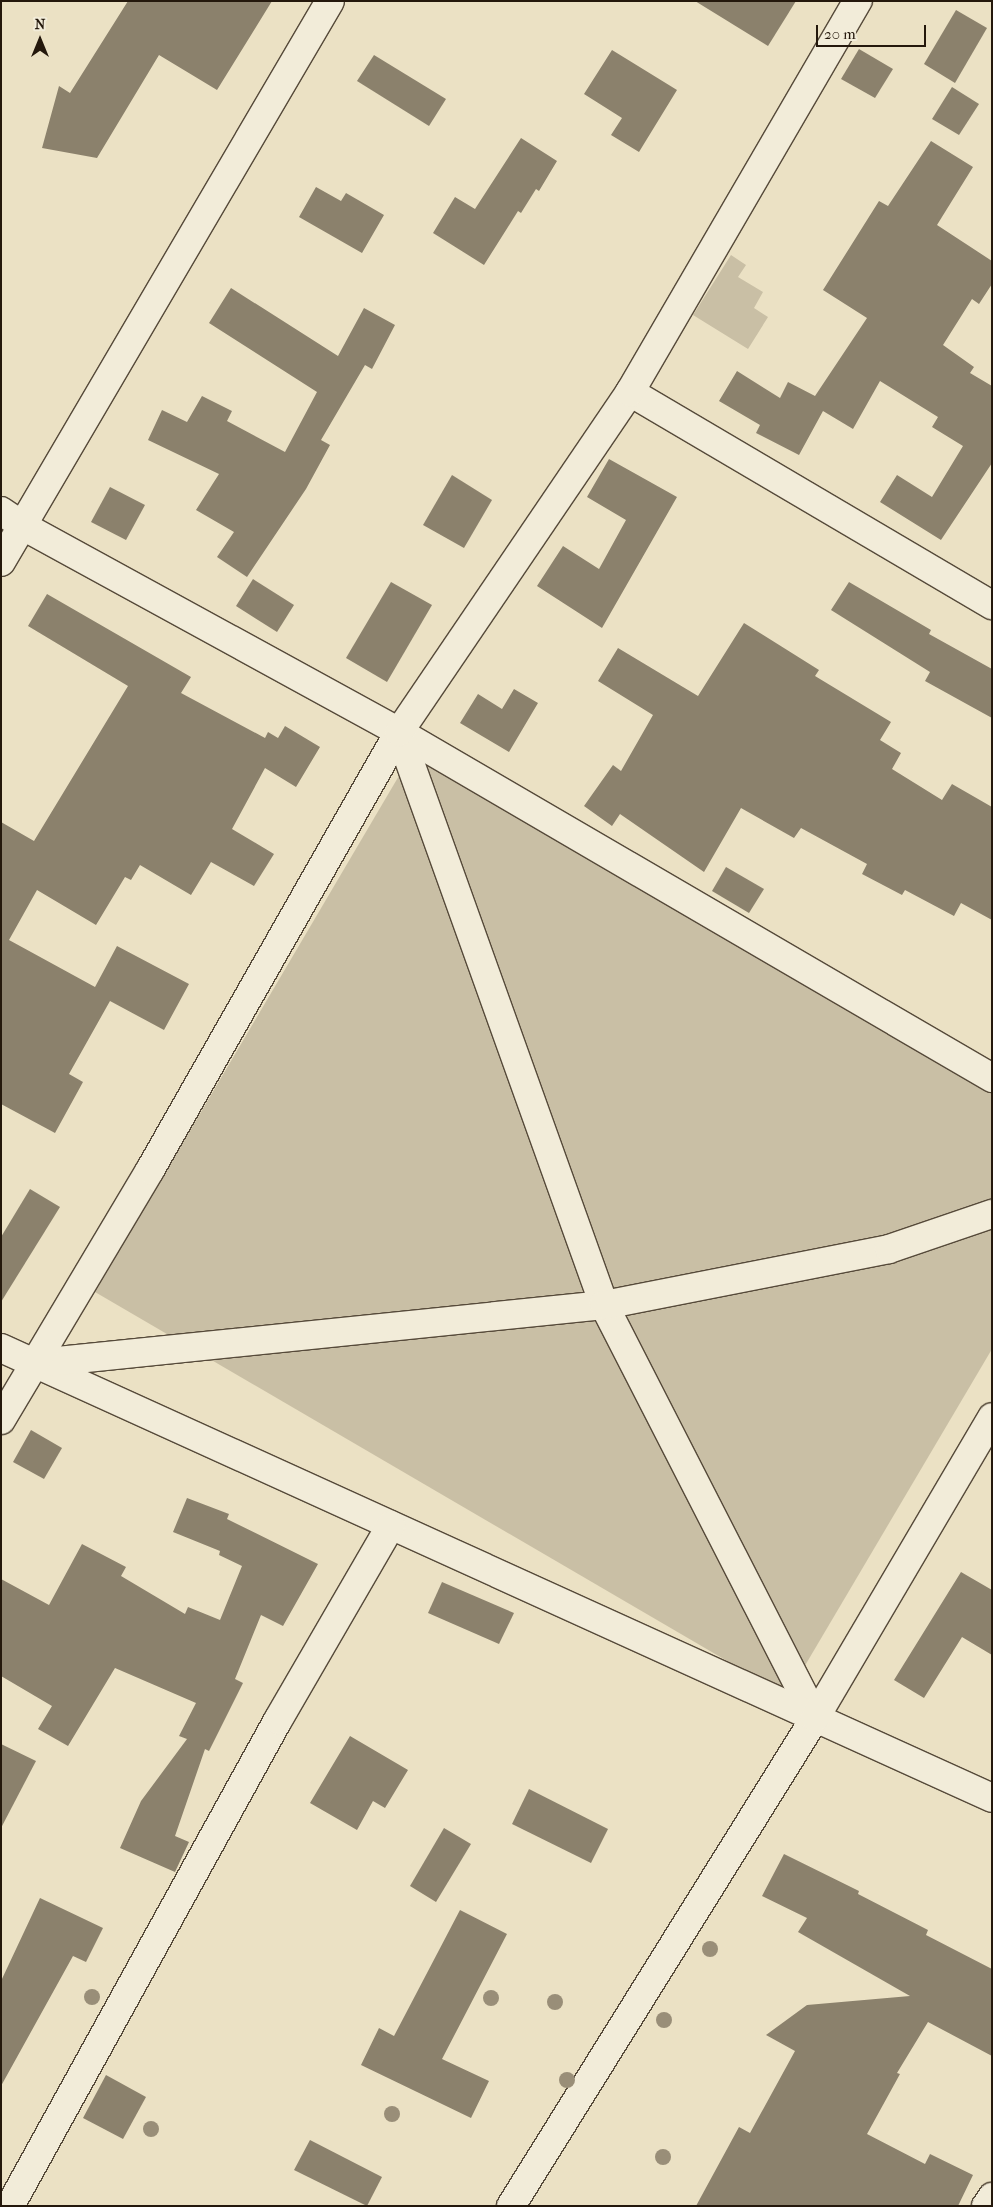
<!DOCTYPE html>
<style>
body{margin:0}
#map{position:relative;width:993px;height:2207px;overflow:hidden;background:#ebe1c4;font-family:"IM FELL French Canon",serif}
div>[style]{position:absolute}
.green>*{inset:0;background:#c9bfa5}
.building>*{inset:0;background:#8b816c}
.roads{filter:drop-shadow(1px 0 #564a3a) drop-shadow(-1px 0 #564a3a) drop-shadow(0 1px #564a3a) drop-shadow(0 -1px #564a3a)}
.minor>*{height:28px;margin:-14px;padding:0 14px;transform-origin:14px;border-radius:14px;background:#f2ecd9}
.tertiary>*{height:28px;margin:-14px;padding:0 14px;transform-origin:14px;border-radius:14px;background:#f2ecd9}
.trees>*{width:16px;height:16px;margin:-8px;border-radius:50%;background:#998e78}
span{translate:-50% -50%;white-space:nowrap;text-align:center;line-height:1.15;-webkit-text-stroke:5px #f2ecd9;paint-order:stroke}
.frame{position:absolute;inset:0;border:2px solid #24180c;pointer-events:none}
.north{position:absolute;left:15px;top:15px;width:50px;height:50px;-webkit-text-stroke:4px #f2ecd9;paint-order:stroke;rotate:0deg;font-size:14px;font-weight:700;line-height:20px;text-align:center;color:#24180c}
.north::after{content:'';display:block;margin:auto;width:18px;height:22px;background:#24180c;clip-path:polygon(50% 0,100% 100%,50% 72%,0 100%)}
.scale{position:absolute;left:816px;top:25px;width:110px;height:22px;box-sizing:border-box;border:2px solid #24180c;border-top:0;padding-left:6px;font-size:15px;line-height:18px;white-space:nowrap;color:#24180c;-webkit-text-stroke:4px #f2ecd9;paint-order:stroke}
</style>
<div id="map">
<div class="green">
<i style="clip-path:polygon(731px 255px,746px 265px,738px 277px,763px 292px,754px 308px,768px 317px,748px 349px,693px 315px)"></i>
<i style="clip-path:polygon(413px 752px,992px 1089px,992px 1349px,787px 1696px,95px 1292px)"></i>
</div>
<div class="building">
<i style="clip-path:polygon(128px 1px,272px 1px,217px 90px,159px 55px,97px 158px,42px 148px,59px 86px,70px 93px)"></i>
<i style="clip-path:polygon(695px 1px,796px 1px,768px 46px)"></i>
<i style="clip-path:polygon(956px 10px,987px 28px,955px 83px,924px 64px)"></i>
<i style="clip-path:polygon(859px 49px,893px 69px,875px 98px,841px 79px)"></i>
<i style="clip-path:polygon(612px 50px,677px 90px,639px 152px,611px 135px,622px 118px,584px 94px)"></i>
<i style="clip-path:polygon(374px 55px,446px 99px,429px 126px,357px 81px)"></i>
<i style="clip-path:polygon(952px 87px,979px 104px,959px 135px,932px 119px)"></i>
<i style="clip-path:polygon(521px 138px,557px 161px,539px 191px,536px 189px,521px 213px,518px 211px,484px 265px,433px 233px,455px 197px,475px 209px)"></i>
<i style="clip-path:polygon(931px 141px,973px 167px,937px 225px,992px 261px,992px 284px,979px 304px,972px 299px,943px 345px,974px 367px,970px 373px,992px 386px,992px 463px,941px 540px,880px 502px,897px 475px,932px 497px,963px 446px,932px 427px,938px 417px,880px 381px,853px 429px,823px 411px,799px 455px,756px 433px,760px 425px,719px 401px,737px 371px,780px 398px,788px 382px,815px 396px,867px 318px,823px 290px,879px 201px,888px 206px)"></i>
<i style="clip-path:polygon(316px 187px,341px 201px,346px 193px,384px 215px,362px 253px,299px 217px)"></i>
<i style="clip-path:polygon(231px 288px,338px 356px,364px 308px,395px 325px,372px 369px,365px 365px,321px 440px,330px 445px,306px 489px,247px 577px,217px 557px,234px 532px,196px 510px,219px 474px,148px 440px,162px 410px,187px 422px,202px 396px,232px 411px,227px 421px,285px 452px,317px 392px,209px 323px)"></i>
<i style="clip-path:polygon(609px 459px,677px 497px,602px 628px,537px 586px,563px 546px,599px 569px,626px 520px,587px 497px)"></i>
<i style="clip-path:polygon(452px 475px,492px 500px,464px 548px,423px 525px)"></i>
<i style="clip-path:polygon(110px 487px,145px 505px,126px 540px,91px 522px)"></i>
<i style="clip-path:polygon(253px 579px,294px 605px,277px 632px,236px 606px)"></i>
<i style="clip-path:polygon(391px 582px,432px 605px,387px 682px,346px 658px)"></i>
<i style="clip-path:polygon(849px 582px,931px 630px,929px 634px,992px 669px,992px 718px,925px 681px,930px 672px,831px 610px)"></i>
<i style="clip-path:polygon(47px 594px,191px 677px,181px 693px,265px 738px,268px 732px,278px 738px,285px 726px,320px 747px,296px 787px,265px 768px,232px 829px,274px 854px,254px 886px,211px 862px,191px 895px,140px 865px,131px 880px,125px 877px,96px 925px,37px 890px,9px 940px,95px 987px,117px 946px,189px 984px,164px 1030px,110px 1001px,69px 1074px,83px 1082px,55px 1133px,1px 1104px,1px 822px,34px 841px,128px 686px,28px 626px)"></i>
<i style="clip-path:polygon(744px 623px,819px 670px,815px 676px,891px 722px,880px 740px,901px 753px,892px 769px,942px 800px,952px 784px,992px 807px,992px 920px,961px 903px,954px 916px,905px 890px,902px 895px,862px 874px,867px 864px,801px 828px,794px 838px,741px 808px,704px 872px,620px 814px,612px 826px,584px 806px,613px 765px,621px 771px,653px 715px,598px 681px,618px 648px,698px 696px)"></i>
<i style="clip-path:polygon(514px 689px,538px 703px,509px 752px,460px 723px,478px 694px,502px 709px)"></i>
<i style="clip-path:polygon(726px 867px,764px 889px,749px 913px,712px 891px)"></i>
<i style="clip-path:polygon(30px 1189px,60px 1207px,1px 1302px,1px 1237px)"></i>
<i style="clip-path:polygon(31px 1430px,62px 1448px,44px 1479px,13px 1462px)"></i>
<i style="clip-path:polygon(187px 1498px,229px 1514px,227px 1519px,318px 1564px,283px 1626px,261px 1615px,235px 1679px,243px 1683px,209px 1751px,205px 1749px,175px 1836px,189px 1842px,175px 1872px,120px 1848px,141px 1801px,187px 1739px,179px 1736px,196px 1703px,115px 1668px,68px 1746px,38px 1729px,52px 1706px,1px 1676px,1px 1579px,49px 1605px,82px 1544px,126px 1567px,121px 1576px,185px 1614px,188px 1607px,220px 1620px,242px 1566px,219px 1555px,220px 1551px,173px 1532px)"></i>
<i style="clip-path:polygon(961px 1572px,992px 1590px,992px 1655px,962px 1637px,924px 1698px,894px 1680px)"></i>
<i style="clip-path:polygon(442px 1582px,514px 1613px,499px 1644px,428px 1613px)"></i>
<i style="clip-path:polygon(350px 1736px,408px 1770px,385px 1808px,373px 1801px,357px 1830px,310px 1803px)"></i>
<i style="clip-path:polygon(1px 1744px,36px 1761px,1px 1828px)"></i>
<i style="clip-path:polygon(529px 1789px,608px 1829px,591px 1863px,512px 1824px)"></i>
<i style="clip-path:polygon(444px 1828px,471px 1844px,436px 1902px,410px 1886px)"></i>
<i style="clip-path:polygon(784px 1854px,859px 1891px,858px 1894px,928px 1930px,926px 1935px,992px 1969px,992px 2056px,928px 2022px,897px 2073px,900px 2074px,867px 2134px,925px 2164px,930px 2154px,973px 2175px,958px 2206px,696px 2206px,739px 2127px,750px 2133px,795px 2051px,766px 2035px,807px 2005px,910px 1996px,798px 1932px,807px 1918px,762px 1896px)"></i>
<i style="clip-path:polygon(40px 1898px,103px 1928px,86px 1962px,73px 1956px,1px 2086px,1px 1981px)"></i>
<i style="clip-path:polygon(460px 1910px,507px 1934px,442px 2059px,489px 2081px,471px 2118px,361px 2065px,379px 2028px,394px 2036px)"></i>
<i style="clip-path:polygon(106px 2075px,146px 2097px,123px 2139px,83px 2118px)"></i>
<i style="clip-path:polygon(310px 2140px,382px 2177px,367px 2206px,294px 2170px)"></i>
</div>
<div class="roads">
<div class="minor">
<i style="left:630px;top:392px;width:420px;rotate:30.5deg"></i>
<i style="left:1px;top:511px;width:27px;rotate:34deg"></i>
<i style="left:23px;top:526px;width:429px;rotate:28.7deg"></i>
<i style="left:399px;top:732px;width:687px;rotate:30.26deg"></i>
<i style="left:399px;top:732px;width:609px;rotate:70.31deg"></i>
<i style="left:604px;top:1305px;width:464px;rotate:62.9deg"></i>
<i style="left:1px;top:1348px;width:1088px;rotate:24.42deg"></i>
<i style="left:38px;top:1363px;width:569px;rotate:-5.85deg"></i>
<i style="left:604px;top:1305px;width:290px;rotate:-11.1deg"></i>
<i style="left:889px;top:1249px;width:109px;rotate:-18.8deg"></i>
<i style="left:1px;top:1420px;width:291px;rotate:-59.2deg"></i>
<i style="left:150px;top:1170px;width:504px;rotate:-60.38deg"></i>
<i style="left:399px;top:732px;width:411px;rotate:-55.8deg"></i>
<i style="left:630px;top:392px;width:453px;rotate:-59.8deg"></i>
<i style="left:10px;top:2206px;width:555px;rotate:-61.13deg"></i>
<i style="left:278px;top:1720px;width:225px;rotate:-59.9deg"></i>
<i style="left:511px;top:2206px;width:575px;rotate:-58.08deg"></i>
<i style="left:815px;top:1718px;width:349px;rotate:-59.5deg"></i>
<i style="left:986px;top:2206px;width:11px;rotate:-56deg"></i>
</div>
<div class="tertiary">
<i style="left:1px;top:562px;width:650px;rotate:-59.61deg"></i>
</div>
</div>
<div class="trees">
<i style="left:710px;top:1949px"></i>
<i style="left:92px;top:1997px"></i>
<i style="left:491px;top:1998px"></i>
<i style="left:555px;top:2002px"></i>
<i style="left:664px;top:2020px"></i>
<i style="left:567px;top:2080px"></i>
<i style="left:392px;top:2114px"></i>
<i style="left:151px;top:2129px"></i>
<i style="left:663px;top:2157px"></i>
</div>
<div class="frame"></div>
<div class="north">N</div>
<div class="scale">20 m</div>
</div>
